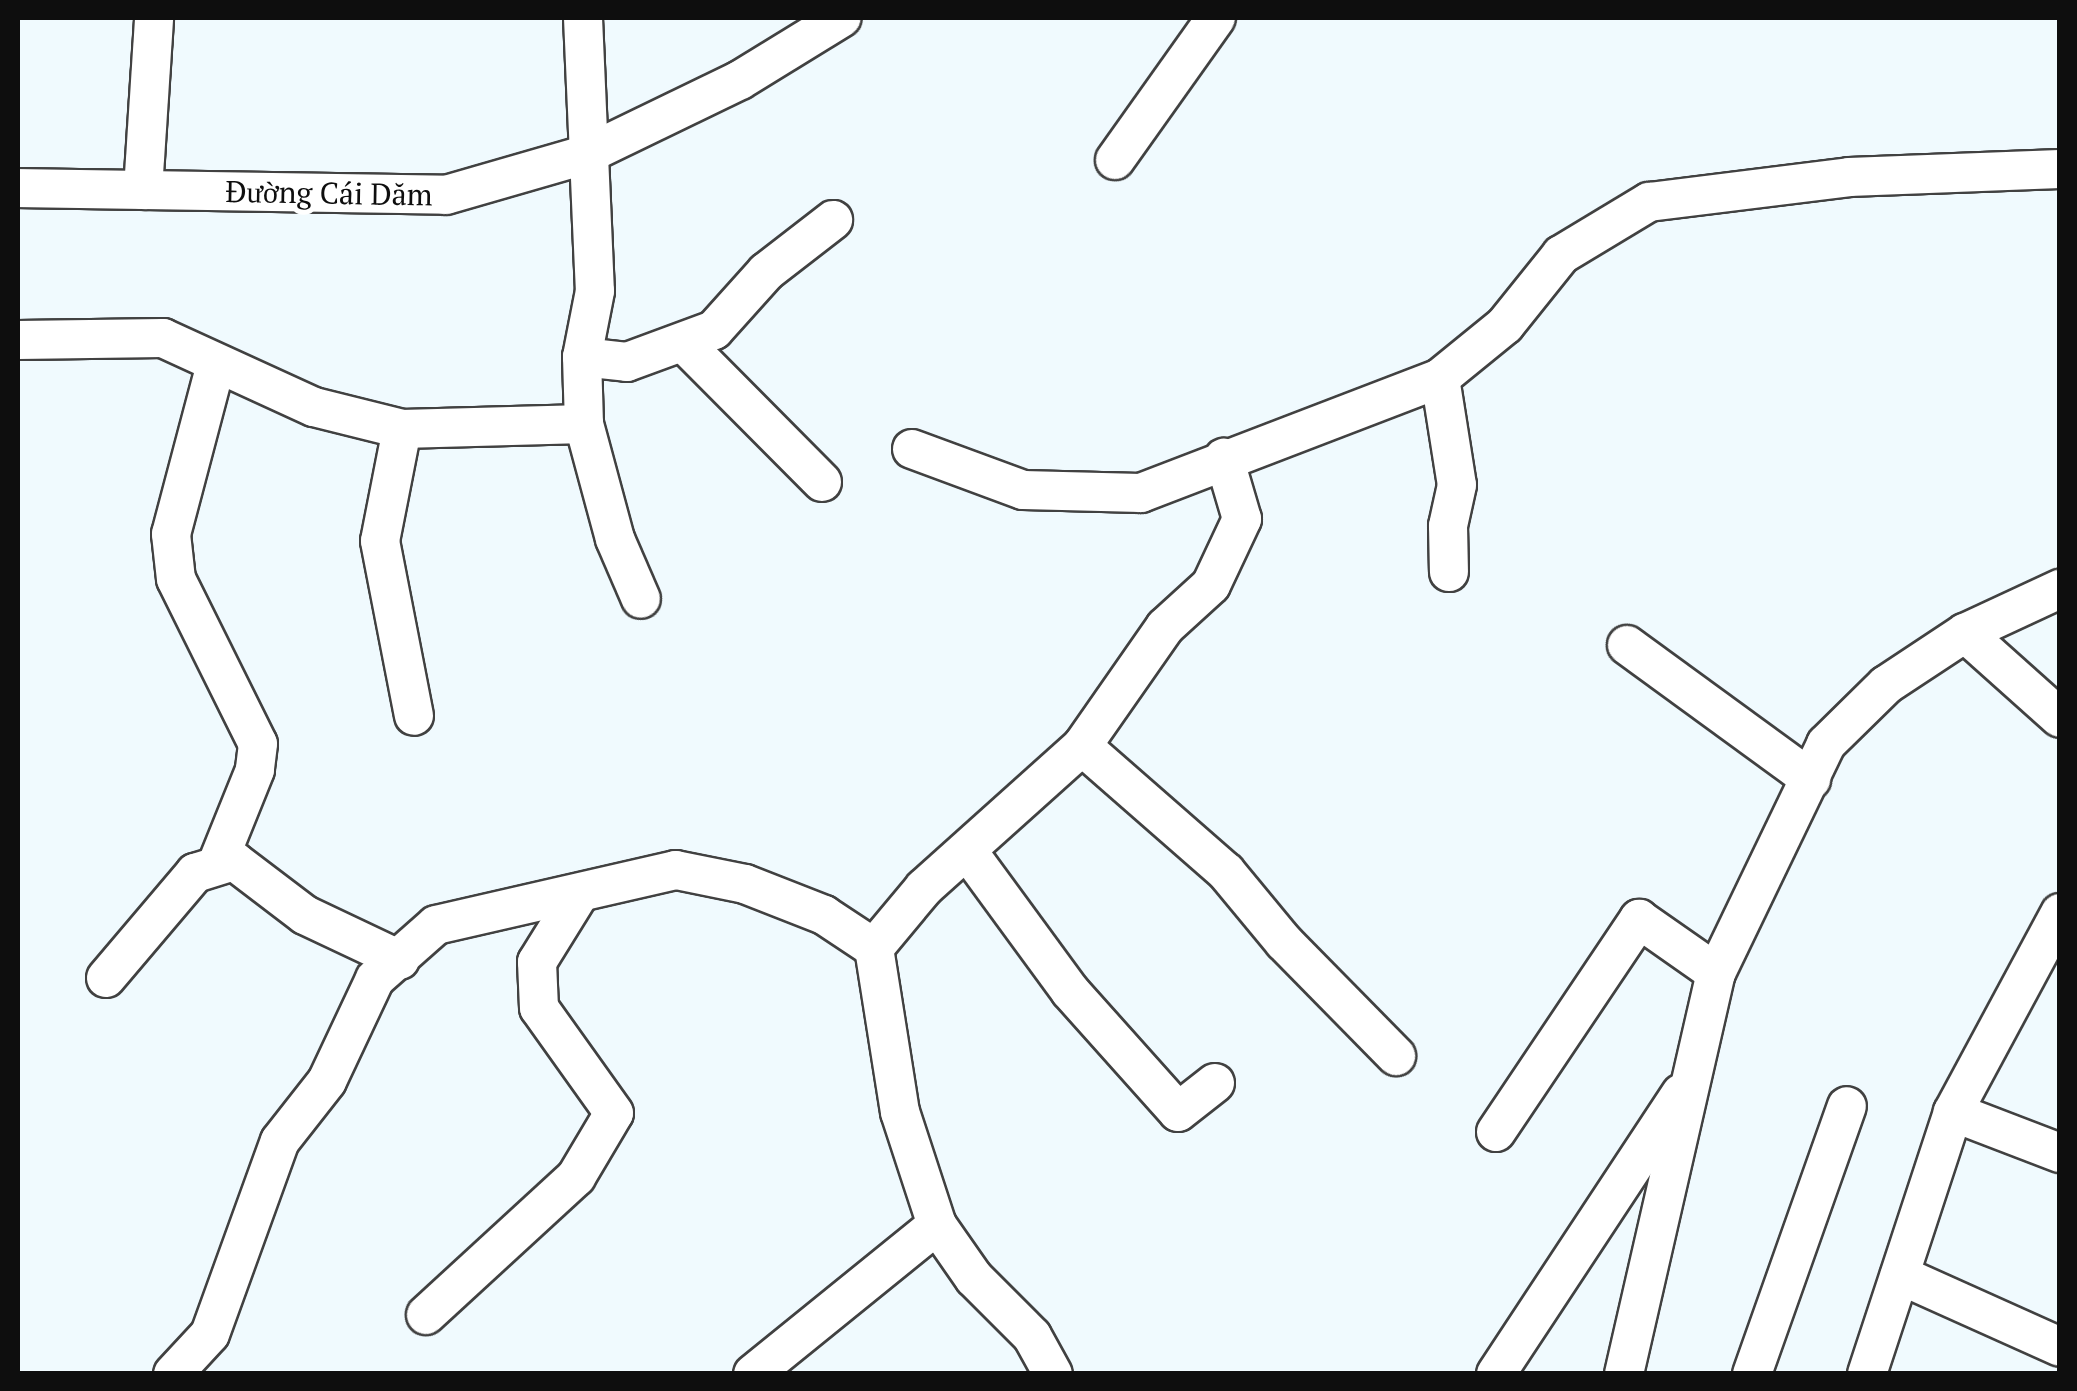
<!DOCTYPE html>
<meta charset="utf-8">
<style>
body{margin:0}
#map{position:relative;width:2077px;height:1391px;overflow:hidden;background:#f0fafe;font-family:"PT Serif",serif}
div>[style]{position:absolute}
.roads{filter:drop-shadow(2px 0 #414141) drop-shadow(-2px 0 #414141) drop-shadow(0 2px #414141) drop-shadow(0 -2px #414141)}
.minor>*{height:38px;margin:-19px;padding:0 19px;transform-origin:19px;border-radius:19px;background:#fff}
span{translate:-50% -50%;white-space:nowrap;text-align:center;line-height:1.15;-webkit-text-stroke:10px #fff;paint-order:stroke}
.street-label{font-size:30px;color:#0e0e0e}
.frame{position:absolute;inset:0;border:20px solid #0e0e0e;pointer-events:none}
</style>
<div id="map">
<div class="roads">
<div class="minor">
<i style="left:583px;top:18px;width:273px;rotate:87.5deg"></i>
<i style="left:595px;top:291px;width:67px;rotate:101.1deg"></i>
<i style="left:582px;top:357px;width:67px;rotate:88.3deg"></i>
<i style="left:584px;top:424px;width:119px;rotate:74.9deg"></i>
<i style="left:615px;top:539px;width:65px;rotate:66.6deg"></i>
<i style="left:1115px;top:160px;width:174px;rotate:-54.6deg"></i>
<i style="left:18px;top:188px;width:428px;rotate:0.9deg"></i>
<i style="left:446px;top:195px;width:145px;rotate:-16.1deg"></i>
<i style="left:585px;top:155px;width:172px;rotate:-25.8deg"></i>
<i style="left:740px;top:80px;width:119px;rotate:-31.5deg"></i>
<i style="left:143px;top:190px;width:172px;rotate:-86.3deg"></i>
<i style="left:18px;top:340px;width:145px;rotate:-0.8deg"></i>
<i style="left:163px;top:338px;width:166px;rotate:24.6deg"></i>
<i style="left:314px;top:407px;width:91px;rotate:14deg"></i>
<i style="left:402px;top:429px;width:182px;rotate:-1.6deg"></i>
<i style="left:686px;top:345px;width:193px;rotate:45.2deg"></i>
<i style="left:582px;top:357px;width:45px;rotate:6.3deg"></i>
<i style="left:627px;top:362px;width:93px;rotate:-20.2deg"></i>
<i style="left:714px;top:330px;width:78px;rotate:-48.1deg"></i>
<i style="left:766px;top:272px;width:85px;rotate:-37.8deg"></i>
<i style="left:216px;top:364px;width:176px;rotate:104.8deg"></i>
<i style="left:171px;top:534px;width:45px;rotate:83.7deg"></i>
<i style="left:176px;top:579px;width:184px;rotate:63.6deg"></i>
<i style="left:258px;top:744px;width:26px;rotate:97deg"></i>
<i style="left:255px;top:770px;width:101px;rotate:112deg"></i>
<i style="left:1440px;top:378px;width:108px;rotate:81deg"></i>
<i style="left:1457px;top:485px;width:42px;rotate:102.4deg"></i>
<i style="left:1448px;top:526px;width:46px;rotate:88.8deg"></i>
<i style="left:402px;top:429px;width:114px;rotate:101.1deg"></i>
<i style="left:380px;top:541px;width:178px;rotate:79deg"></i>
<i style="left:912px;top:449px;width:118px;rotate:20.3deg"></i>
<i style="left:1023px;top:490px;width:118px;rotate:1.5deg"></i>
<i style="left:1141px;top:493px;width:320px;rotate:-21deg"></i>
<i style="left:1440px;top:378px;width:84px;rotate:-39.2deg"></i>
<i style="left:1505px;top:325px;width:90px;rotate:-51.3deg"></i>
<i style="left:1561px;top:255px;width:103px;rotate:-31.1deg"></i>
<i style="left:1649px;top:202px;width:202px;rotate:-7.1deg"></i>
<i style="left:1849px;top:177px;width:211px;rotate:-2.2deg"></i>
<i style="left:1965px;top:633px;width:127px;rotate:41.8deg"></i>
<i style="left:1627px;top:645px;width:228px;rotate:36.1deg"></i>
<i style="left:1082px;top:746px;width:191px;rotate:41.2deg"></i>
<i style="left:1226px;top:872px;width:91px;rotate:50.4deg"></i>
<i style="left:1284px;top:942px;width:160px;rotate:45.5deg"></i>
<i style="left:969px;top:853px;width:171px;rotate:53.8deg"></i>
<i style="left:1070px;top:991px;width:162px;rotate:48.2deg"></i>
<i style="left:1178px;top:1112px;width:47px;rotate:-38.1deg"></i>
<i style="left:874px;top:948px;width:166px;rotate:81deg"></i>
<i style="left:900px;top:1112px;width:119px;rotate:71.9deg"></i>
<i style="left:937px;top:1225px;width:65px;rotate:55.1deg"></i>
<i style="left:974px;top:1278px;width:82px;rotate:45deg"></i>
<i style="left:1032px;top:1336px;width:43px;rotate:61.1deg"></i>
<i style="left:106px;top:978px;width:138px;rotate:-49.7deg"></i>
<i style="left:195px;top:873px;width:41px;rotate:-17.1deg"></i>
<i style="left:234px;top:861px;width:89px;rotate:37.3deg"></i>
<i style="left:305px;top:915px;width:105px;rotate:25.3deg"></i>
<i style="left:1953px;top:1112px;width:115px;rotate:21deg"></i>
<i style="left:1496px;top:1132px;width:257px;rotate:-56.1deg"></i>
<i style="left:1639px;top:919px;width:94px;rotate:35deg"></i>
<i style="left:1900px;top:1275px;width:175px;rotate:24.2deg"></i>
<i style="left:426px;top:1315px;width:204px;rotate:-42.6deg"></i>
<i style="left:576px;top:1177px;width:74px;rotate:-59.3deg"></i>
<i style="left:614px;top:1113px;width:129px;rotate:-125.5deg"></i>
<i style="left:539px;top:1008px;width:46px;rotate:-92.5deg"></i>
<i style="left:537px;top:962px;width:78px;rotate:-58.2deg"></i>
<i style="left:173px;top:1374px;width:54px;rotate:-47.2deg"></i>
<i style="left:210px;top:1334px;width:205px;rotate:-70.1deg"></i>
<i style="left:280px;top:1141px;width:76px;rotate:-51.9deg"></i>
<i style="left:327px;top:1081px;width:113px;rotate:-64.8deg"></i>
<i style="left:375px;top:979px;width:81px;rotate:-41.5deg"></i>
<i style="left:436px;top:925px;width:246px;rotate:-12.9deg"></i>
<i style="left:676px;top:870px;width:70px;rotate:11.5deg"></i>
<i style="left:745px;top:884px;width:85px;rotate:21.4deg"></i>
<i style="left:824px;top:915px;width:60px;rotate:33.4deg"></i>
<i style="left:874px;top:948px;width:78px;rotate:-50.2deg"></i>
<i style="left:924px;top:888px;width:212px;rotate:-41.9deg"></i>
<i style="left:1082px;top:746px;width:145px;rotate:-55.1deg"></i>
<i style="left:1165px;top:627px;width:62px;rotate:-42.4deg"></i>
<i style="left:1211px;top:585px;width:73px;rotate:-64.8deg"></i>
<i style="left:1242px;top:519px;width:64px;rotate:-106.4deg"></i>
<i style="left:753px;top:1374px;width:237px;rotate:-39deg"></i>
<i style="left:1496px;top:1374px;width:336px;rotate:-56.6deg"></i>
<i style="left:1624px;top:1374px;width:411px;rotate:-77.1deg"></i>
<i style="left:1716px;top:973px;width:254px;rotate:-64.3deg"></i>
<i style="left:1826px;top:744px;width:84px;rotate:-44.5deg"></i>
<i style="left:1886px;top:685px;width:95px;rotate:-33.4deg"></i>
<i style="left:1965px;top:633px;width:105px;rotate:-24.9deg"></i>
<i style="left:1752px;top:1374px;width:284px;rotate:-70.5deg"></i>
<i style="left:1867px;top:1374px;width:276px;rotate:-71.8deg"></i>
<i style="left:1953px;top:1112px;width:226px;rotate:-61.7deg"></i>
</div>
</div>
<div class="street-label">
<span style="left:329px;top:193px;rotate:1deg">Đường Cái Dăm</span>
</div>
<div class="frame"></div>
</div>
